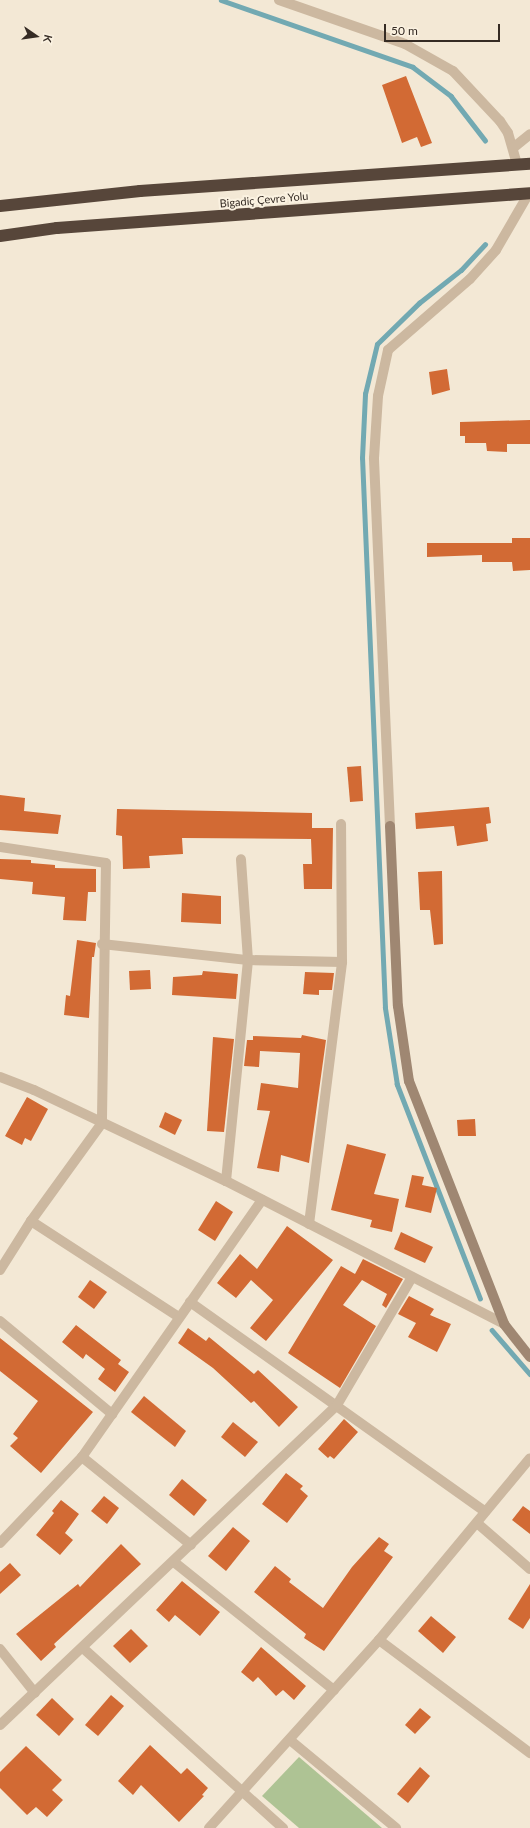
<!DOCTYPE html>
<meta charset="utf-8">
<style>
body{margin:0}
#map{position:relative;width:530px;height:1828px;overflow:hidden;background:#f3e8d5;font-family:Lato,sans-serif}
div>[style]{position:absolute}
.green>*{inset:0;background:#aec394}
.stream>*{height:4.5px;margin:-2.25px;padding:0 2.25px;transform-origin:2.25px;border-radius:2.25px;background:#72a9b2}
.building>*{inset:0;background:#d26a34}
.street>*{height:10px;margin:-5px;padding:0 5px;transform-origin:5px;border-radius:5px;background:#ccb8a0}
.secondary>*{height:10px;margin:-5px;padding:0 5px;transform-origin:5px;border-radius:5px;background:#9f8772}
.highway>*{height:12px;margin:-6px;padding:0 6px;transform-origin:6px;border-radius:6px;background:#57463a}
span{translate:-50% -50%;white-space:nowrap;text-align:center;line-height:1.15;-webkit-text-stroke:4px #fbf2e1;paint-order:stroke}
.street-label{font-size:11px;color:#352b24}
.north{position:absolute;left:16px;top:16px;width:40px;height:40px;-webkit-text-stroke:3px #fbf2e1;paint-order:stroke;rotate:103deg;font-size:11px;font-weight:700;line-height:16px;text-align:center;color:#352b24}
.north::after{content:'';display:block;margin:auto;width:14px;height:18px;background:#352b24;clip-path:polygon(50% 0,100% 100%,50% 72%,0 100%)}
.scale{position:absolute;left:384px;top:24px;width:116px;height:18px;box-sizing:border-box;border:2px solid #352b24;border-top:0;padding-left:5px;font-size:12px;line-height:14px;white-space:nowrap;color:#352b24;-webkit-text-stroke:3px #fbf2e1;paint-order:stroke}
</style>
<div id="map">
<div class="green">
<i style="clip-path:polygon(299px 1757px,382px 1828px,299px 1828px,262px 1796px)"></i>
</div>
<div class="stream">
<i style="left:221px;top:0;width:203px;rotate:19.2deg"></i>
<i style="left:413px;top:67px;width:48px;rotate:37.3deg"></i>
<i style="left:451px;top:96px;width:56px;rotate:52.3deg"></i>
<i style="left:480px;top:1299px;width:230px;rotate:-111.2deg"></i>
<i style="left:397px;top:1085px;width:78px;rotate:-98.9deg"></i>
<i style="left:385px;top:1008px;width:550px;rotate:-92.39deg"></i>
<i style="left:362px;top:458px;width:64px;rotate:-87.3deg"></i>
<i style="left:365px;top:394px;width:51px;rotate:-76.5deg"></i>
<i style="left:377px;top:344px;width:59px;rotate:-44.3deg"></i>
<i style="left:419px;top:303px;width:53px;rotate:-38.2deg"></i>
<i style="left:461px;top:270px;width:35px;rotate:-47deg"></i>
<i style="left:492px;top:1330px;width:58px;rotate:49.2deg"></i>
</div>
<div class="building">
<i style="clip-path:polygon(406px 76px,432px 143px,421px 147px,417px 137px,402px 143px,382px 85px)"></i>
<i style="clip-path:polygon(447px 369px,450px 390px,432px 395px,429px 372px)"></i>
<i style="clip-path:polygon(530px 420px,530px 444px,507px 444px,507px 452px,487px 451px,486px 443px,465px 443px,465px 436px,460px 436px,460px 422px)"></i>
<i style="clip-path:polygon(512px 538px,530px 538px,530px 570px,513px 571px,512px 562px,482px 562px,482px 555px,427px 557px,427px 543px,512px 543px)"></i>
<i style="clip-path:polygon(361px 766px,363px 801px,350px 802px,347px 767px)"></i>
<i style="clip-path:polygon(0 795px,25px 798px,24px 811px,61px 815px,58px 834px,0 830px)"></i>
<i style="clip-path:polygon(489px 807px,491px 823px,486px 824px,488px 841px,457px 846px,454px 826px,416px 829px,415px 813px)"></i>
<i style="clip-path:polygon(117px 809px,312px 813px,312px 828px,333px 828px,332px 889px,304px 889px,303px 864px,312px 864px,311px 839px,182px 838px,183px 854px,149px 856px,150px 868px,123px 869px,122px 836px,116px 835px)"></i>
<i style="clip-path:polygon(0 859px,31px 860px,31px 863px,55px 865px,55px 868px,96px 869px,96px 892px,88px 892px,86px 921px,63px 920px,65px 897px,32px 894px,33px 882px,0 879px)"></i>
<i style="clip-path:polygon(442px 871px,443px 944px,434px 945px,430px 910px,420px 910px,418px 872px)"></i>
<i style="clip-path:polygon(182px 893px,221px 896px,221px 924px,181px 922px)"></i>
<i style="clip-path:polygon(77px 940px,96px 943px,94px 957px,92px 957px,89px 1018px,64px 1015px,66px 995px,70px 996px)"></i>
<i style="clip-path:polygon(150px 970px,151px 989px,130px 990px,129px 971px)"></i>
<i style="clip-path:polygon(203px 971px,238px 974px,236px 999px,172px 995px,173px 977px,202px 975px)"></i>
<i style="clip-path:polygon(305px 972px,334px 973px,332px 990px,319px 990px,319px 995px,303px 994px)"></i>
<i style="clip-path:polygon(302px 1035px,326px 1040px,309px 1163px,281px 1155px,279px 1172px,257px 1168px,270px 1111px,257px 1110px,261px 1083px,298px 1088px,300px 1053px,260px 1051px,259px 1067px,244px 1066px,247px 1040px,253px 1040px,253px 1036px,301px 1038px)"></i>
<i style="clip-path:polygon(213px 1037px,234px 1039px,224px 1132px,207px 1131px)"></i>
<i style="clip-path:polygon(27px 1097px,48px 1109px,31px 1141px,25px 1138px,22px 1145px,5px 1136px)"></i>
<i style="clip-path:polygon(165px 1112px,182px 1120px,175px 1135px,159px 1127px)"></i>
<i style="clip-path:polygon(475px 1119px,476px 1136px,458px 1136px,457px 1120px)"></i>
<i style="clip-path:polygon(347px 1144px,386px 1154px,374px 1194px,399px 1199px,392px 1232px,370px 1227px,372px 1220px,331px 1210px)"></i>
<i style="clip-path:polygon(412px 1175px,424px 1177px,422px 1185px,437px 1188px,431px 1213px,405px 1207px)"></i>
<i style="clip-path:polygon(216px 1201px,233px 1212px,215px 1241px,198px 1230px)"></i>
<i style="clip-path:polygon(287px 1226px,333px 1260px,266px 1341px,250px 1328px,273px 1300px,251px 1280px,236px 1298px,217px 1283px,240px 1254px,257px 1269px)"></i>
<i style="clip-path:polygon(401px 1232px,433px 1247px,425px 1263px,394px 1249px)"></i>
<i style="clip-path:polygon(363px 1259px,403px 1279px,386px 1308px,382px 1305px,387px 1294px,362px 1280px,343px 1305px,376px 1326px,340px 1388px,288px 1353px,341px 1266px,355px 1274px)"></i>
<i style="clip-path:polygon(90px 1280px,107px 1292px,94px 1309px,78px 1297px)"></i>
<i style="clip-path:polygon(409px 1296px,434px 1309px,430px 1315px,451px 1324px,437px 1352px,408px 1337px,416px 1323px,398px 1314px)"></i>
<i style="clip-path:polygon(76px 1325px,121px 1360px,118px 1364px,129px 1372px,115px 1392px,98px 1379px,105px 1369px,86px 1354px,83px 1359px,62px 1342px)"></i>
<i style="clip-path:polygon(188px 1328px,206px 1341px,209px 1337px,254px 1374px,258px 1370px,298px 1407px,279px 1427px,254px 1401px,251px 1403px,213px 1368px,178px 1343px)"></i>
<i style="clip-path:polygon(0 1338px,93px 1412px,41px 1473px,10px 1446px,18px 1438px,13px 1434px,38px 1401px,0 1371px)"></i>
<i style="clip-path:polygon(144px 1396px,186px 1431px,175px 1447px,131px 1412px)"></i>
<i style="clip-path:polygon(344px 1419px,358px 1432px,334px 1459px,330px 1456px,328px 1458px,318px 1449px)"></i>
<i style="clip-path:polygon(233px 1422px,258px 1442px,245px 1457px,221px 1437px)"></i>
<i style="clip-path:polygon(286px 1473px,303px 1486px,300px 1489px,308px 1496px,287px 1523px,262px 1504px)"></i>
<i style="clip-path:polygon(182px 1479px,207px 1500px,194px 1516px,169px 1495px)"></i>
<i style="clip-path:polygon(104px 1496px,119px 1508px,107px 1524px,91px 1511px)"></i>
<i style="clip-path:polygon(61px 1500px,79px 1514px,65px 1533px,73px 1540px,60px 1555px,36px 1535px,54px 1513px,52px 1511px)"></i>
<i style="clip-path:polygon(523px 1506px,530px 1511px,530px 1534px,512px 1520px)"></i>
<i style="clip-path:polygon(233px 1527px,250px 1541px,226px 1571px,208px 1556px)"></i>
<i style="clip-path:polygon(379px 1537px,389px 1544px,384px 1551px,393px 1557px,324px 1651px,304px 1638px,306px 1634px,254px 1592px,275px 1566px,291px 1579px,289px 1582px,323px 1608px,352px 1567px)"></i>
<i style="clip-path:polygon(121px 1544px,141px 1564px,54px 1644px,56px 1647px,41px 1661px,16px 1634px,78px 1584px,80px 1587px)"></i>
<i style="clip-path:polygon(10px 1563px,21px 1575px,0 1594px,0 1572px)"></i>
<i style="clip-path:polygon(182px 1581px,220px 1612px,200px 1636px,175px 1615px,169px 1622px,156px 1610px)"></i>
<i style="clip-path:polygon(530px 1584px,530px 1618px,523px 1629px,508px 1619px)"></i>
<i style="clip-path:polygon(431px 1616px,456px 1637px,443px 1653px,418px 1631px)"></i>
<i style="clip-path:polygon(131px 1629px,148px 1646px,130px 1663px,113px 1646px)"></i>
<i style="clip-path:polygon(261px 1647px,306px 1686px,294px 1700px,283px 1690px,276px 1696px,258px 1677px,253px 1682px,241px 1672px)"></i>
<i style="clip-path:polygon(111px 1695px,124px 1706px,98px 1736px,85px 1725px)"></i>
<i style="clip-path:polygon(52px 1698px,74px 1719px,59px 1736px,36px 1715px)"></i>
<i style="clip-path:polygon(420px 1708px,431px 1717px,415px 1734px,405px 1725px)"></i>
<i style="clip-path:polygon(150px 1745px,181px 1774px,187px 1768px,208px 1788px,202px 1795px,204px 1796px,179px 1822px,141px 1785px,133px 1795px,118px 1781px)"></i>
<i style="clip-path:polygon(26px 1746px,62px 1780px,52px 1790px,63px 1800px,47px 1817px,36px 1807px,27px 1815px,0 1788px,0 1772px)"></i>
<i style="clip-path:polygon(420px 1767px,430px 1776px,408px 1803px,397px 1794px)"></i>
</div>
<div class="street">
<i style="left:279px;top:0;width:133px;rotate:19.2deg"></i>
<i style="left:405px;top:44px;width:55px;rotate:29.4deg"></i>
<i style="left:453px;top:71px;width:69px;rotate:46.8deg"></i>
<i style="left:500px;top:121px;width:14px;rotate:56deg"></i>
<i style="left:508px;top:133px;width:33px;rotate:74deg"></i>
<i style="left:513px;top:148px;width:22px;rotate:-39deg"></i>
<i style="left:390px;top:826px;width:368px;rotate:-92.5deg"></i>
<i style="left:374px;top:458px;width:62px;rotate:-86.3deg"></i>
<i style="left:378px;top:396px;width:47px;rotate:-77.7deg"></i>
<i style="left:388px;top:350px;width:108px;rotate:-40.9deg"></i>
<i style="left:470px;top:279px;width:39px;rotate:-48deg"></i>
<i style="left:496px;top:250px;width:66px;rotate:-59.9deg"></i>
<i style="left:0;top:847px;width:107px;rotate:8.6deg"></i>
<i style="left:106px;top:863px;width:260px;rotate:90.9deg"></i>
<i style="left:102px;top:1123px;width:121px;rotate:125.9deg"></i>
<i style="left:31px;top:1221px;width:58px;rotate:122.3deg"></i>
<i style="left:102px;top:944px;width:147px;rotate:6.3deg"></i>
<i style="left:248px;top:960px;width:94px;rotate:1.2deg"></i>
<i style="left:0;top:1077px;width:36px;rotate:21deg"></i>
<i style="left:34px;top:1090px;width:212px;rotate:25.4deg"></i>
<i style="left:226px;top:1181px;width:313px;rotate:27.2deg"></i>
<i style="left:226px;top:1181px;width:222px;rotate:-84.3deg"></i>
<i style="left:248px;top:960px;width:101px;rotate:-94deg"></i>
<i style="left:31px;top:1221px;width:176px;rotate:33deg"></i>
<i style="left:309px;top:1224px;width:264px;rotate:-82.8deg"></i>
<i style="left:342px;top:962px;width:138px;rotate:-90.4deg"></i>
<i style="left:190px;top:1302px;width:362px;rotate:35.4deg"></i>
<i style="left:0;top:1321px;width:146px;rotate:39.7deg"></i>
<i style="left:82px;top:1457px;width:140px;rotate:38.9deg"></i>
<i style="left:477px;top:1523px;width:70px;rotate:41deg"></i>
<i style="left:0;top:1543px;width:119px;rotate:-46.4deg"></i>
<i style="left:82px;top:1457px;width:314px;rotate:-55deg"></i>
<i style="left:174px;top:1562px;width:205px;rotate:38.7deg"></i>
<i style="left:379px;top:1640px;width:189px;rotate:36.8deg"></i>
<i style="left:0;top:1649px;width:56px;rotate:51.5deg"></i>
<i style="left:84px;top:1649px;width:268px;rotate:42deg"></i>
<i style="left:0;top:1725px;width:465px;rotate:-43.5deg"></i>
<i style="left:337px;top:1405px;width:148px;rotate:-59.6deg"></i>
<i style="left:290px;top:1740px;width:138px;rotate:39.7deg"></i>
<i style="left:209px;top:1828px;width:253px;rotate:-47.9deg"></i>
<i style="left:379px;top:1640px;width:236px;rotate:-50.3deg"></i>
</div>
<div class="secondary">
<i style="left:390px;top:826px;width:180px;rotate:87.5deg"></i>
<i style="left:398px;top:1006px;width:76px;rotate:81.7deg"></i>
<i style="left:409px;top:1081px;width:261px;rotate:68.6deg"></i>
<i style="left:504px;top:1324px;width:42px;rotate:51.8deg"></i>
</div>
<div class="highway">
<i style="left:0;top:206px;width:141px;rotate:-6.1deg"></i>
<i style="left:140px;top:191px;width:391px;rotate:-4deg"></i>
<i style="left:0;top:236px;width:58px;rotate:-8deg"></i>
<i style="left:57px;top:228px;width:474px;rotate:-4.2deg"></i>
</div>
<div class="street-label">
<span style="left:264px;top:200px;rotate:-5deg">Bigadiç Çevre Yolu</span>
</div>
<div class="north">K</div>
<div class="scale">50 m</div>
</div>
